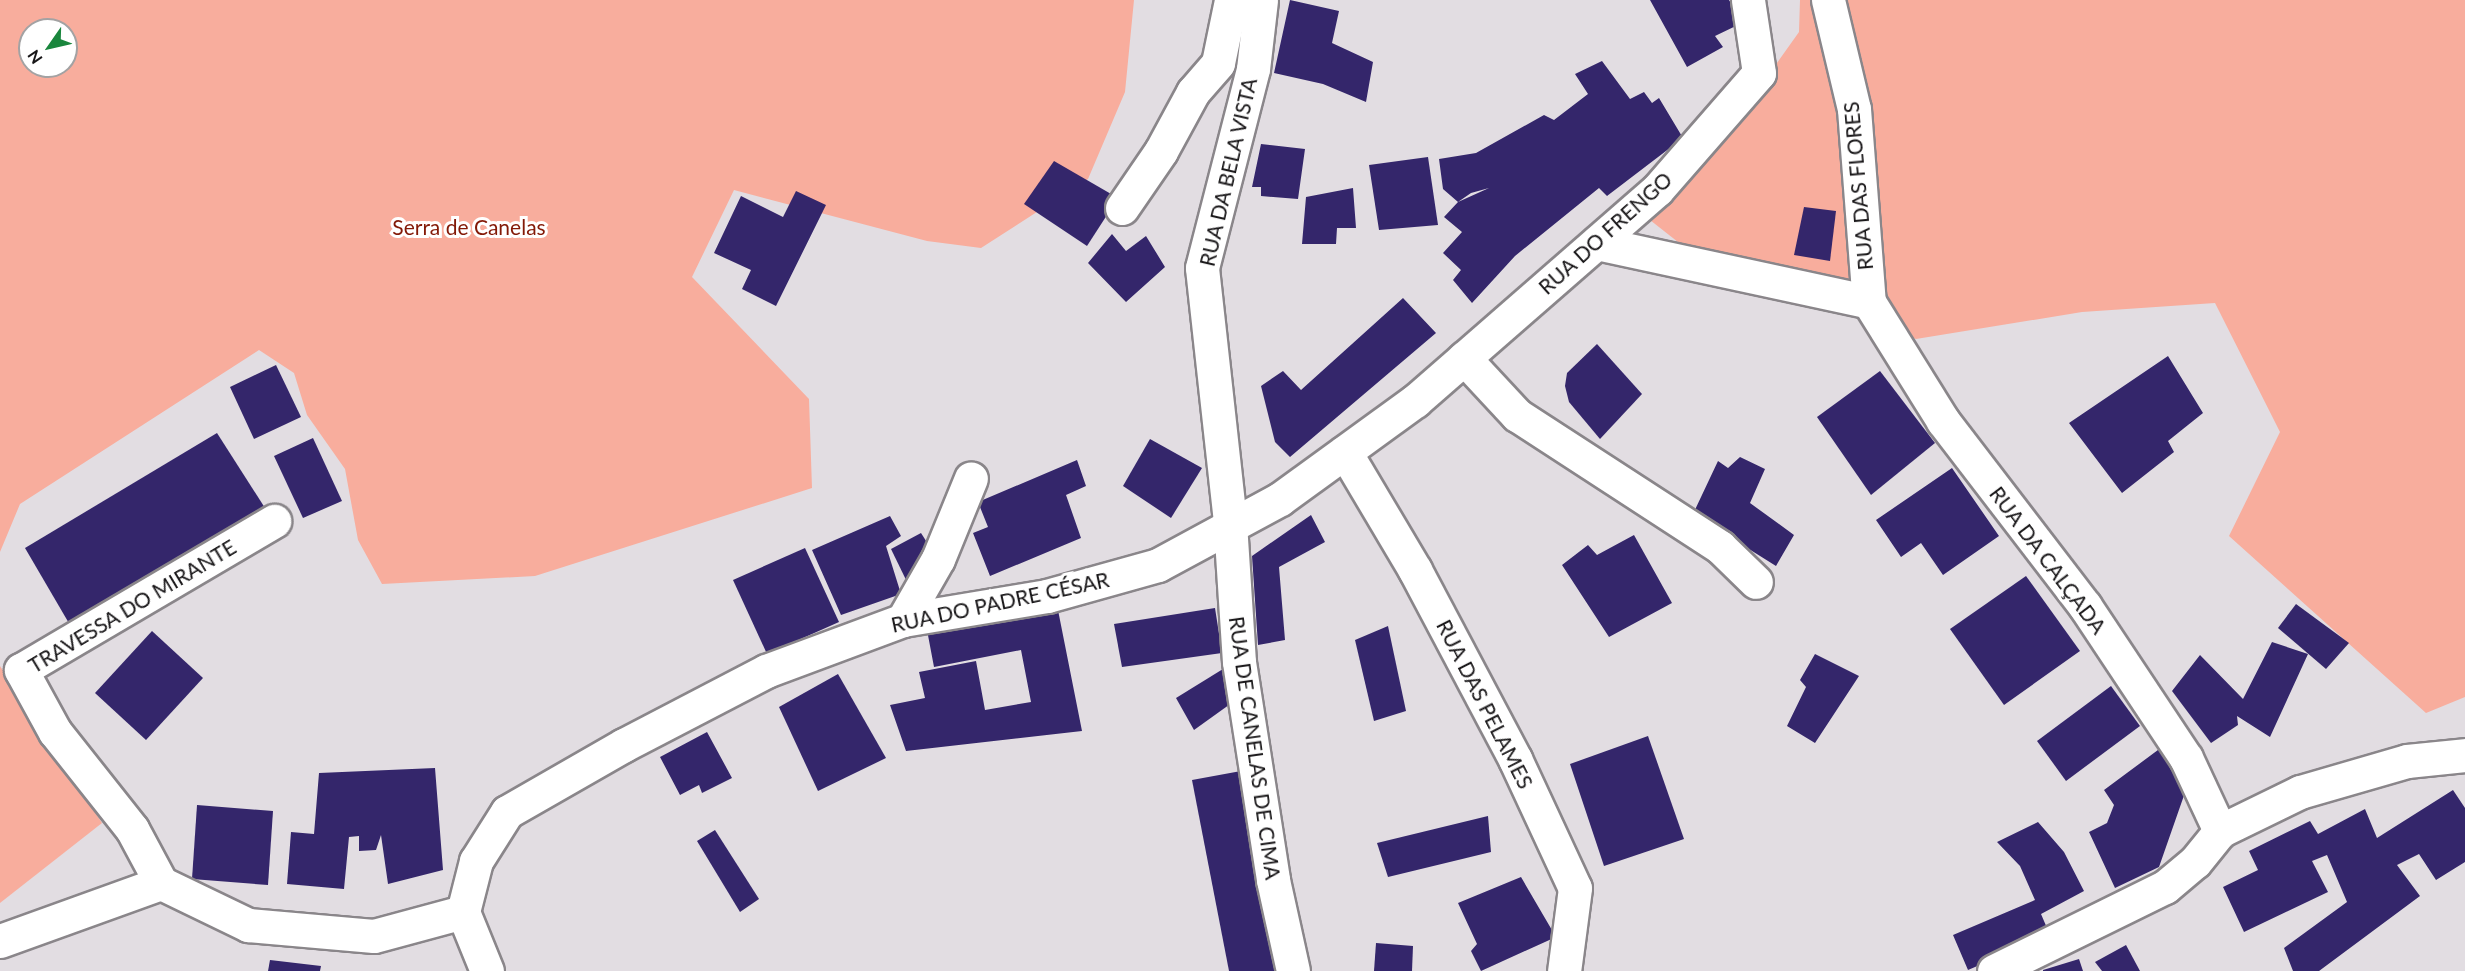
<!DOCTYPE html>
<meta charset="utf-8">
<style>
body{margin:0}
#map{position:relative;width:2465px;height:971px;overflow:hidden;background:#e2dde2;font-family:Lato,sans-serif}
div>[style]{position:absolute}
.green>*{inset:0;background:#f8ad9d}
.building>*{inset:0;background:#34266b}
.roads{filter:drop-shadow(2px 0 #8a868a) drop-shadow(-2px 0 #8a868a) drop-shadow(0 2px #8a868a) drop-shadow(0 -2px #8a868a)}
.minor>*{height:33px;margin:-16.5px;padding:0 16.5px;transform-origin:16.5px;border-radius:16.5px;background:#fff}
span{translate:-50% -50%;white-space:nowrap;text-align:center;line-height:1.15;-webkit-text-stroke:6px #fff;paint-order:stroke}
.street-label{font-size:21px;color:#181618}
.park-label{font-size:21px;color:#831907}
.north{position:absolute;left:18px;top:18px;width:60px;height:60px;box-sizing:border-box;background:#fff;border:2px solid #a3a2a3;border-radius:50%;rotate:236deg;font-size:16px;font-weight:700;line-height:24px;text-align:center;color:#181618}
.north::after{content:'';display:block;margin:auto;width:21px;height:27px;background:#1a863d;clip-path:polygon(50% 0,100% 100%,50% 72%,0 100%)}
</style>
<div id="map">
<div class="green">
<i style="clip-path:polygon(evenodd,0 0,1134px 0,1125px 92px,1088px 179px,981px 248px,927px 241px,734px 190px,692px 277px,809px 399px,812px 488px,535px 576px,382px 584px,358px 540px,345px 469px,307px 415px,294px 373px,259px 350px,20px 504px,0 552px,0 0,30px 30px,66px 30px,66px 66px,30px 66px,30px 30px)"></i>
<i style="clip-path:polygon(1800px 0,2465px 0,2465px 697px,2426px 713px,2229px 536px,2280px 432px,2215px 303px,2082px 312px,1916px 339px,1839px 311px,1725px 279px,1650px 220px,1711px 156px,1799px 32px)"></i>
<i style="clip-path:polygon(0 666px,102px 823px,0 903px)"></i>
</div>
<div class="building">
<i style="clip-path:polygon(1290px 0,1339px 11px,1332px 43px,1373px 62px,1366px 102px,1323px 84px,1274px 73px)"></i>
<i style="clip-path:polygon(1650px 0,1729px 0,1742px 23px,1715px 36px,1723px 47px,1687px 67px)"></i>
<i style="clip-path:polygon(1602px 61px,1630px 99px,1644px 92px,1652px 103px,1659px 98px,1683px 138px,1607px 196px,1599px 188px,1515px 256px,1472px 303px,1453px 280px,1461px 270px,1443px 253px,1462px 232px,1444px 217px,1458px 202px,1489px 188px,1471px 193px,1458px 202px,1443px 189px,1439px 159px,1476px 153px,1544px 115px,1554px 120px,1588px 94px,1575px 74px)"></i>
<i style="clip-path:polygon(1261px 144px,1305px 149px,1298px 199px,1261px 196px,1261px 187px,1252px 187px)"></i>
<i style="clip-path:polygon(1428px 157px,1438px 225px,1379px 230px,1369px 165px)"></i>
<i style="clip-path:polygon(1054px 161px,1118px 198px,1087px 246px,1024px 204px)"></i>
<i style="clip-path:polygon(1353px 188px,1356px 228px,1337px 228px,1336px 244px,1302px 244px,1306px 197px)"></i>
<i style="clip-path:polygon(796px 191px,826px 205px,776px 306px,742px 289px,751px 270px,714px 253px,741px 196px,783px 217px)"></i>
<i style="clip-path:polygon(1804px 207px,1836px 211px,1830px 261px,1794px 255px)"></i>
<i style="clip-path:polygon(1112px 234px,1126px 251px,1146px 236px,1165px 267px,1126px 302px,1088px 263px)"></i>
<i style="clip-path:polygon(1403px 298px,1436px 333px,1290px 457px,1275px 442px,1261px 386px,1283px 371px,1301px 390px)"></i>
<i style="clip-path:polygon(1597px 344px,1642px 394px,1600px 439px,1569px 402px,1565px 386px,1567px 373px)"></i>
<i style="clip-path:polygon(2168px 356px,2203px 413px,2168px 441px,2174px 452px,2122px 493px,2069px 423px)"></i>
<i style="clip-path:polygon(276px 365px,301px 417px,254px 439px,230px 387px)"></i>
<i style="clip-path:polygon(1880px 371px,1935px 443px,1871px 495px,1817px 417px)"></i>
<i style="clip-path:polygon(217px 433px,265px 508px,70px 625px,25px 548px)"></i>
<i style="clip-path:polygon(313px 438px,342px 501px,303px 518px,274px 456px)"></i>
<i style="clip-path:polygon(1150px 439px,1202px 468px,1171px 518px,1123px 486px)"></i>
<i style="clip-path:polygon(1740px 457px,1765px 469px,1750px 503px,1794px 535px,1776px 566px,1693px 514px,1718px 461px,1728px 468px)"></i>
<i style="clip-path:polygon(1077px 460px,1086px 486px,1066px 495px,1081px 538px,990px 576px,973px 533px,988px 527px,978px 502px)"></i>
<i style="clip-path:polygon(1952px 468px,1999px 536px,1943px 575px,1921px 543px,1901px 557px,1876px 520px)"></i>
<i style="clip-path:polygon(1311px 515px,1325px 542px,1279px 567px,1285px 640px,1258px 645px,1252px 556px)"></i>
<i style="clip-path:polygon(890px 516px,901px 536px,886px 546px,901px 594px,841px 615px,812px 550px)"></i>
<i style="clip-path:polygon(921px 533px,935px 555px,909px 586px,891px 549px)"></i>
<i style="clip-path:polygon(1634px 535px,1672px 603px,1609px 637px,1562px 565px,1588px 545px,1597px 555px)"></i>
<i style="clip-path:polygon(805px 548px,839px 622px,767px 654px,733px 580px)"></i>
<i style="clip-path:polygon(2026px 576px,2080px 651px,2004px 705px,1950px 629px)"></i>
<i style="clip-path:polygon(2296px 604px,2349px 643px,2326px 669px,2278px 628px)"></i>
<i style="clip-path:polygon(1057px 605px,1082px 731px,906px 751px,890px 705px,925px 698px,919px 672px,976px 661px,985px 710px,1031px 702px,1021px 650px,934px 667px,927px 630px)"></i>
<i style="clip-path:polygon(1215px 608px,1222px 653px,1122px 667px,1114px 624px)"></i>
<i style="clip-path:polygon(1388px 626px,1406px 711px,1374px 721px,1355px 640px)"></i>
<i style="clip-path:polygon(152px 631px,203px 678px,146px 740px,95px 693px)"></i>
<i style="clip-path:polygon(2272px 642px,2308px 654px,2270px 737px,2237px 716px,2238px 725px,2211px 743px,2172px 691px,2200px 655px,2243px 699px)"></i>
<i style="clip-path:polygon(1815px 654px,1859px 676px,1815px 743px,1787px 726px,1806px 687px,1800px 680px)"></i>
<i style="clip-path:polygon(1223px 669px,1240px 697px,1194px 730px,1176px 698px)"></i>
<i style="clip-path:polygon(838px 674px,886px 758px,818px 791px,779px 707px)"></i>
<i style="clip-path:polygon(2111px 686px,2140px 726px,2066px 781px,2037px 741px)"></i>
<i style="clip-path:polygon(707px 732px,732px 778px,702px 793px,699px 785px,680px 795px,660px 757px)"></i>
<i style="clip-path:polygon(1648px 736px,1684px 839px,1604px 866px,1570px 764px)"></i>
<i style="clip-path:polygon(2162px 747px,2188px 784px,2159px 867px,2115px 888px,2089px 832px,2107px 823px,2114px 805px,2104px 790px)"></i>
<i style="clip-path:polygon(435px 768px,443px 870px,388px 884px,381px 835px,376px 850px,359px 851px,359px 836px,349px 837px,344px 889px,287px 884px,291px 832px,314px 834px,319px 773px)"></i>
<i style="clip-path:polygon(1241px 771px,1280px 971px,1229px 971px,1192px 780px)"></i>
<i style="clip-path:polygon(2453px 790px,2465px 808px,2465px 862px,2436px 880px,2419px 854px,2397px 865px,2420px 896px,2319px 971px,2293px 971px,2284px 948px,2347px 902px,2327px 855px,2312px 861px,2328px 892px,2244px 932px,2223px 887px,2258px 870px,2249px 851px,2310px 821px,2318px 834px,2365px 809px,2377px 838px)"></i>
<i style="clip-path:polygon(197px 805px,273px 811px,268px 885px,192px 879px)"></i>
<i style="clip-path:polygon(1488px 816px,1491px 852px,1388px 877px,1377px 843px)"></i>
<i style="clip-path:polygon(2038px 822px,2064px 852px,2084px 891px,2041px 914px,2050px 935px,1968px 970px,1953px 935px,2035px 900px,2020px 866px,1997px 842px)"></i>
<i style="clip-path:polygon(715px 830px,759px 899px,740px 912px,697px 841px)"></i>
<i style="clip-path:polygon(1521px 877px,1556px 937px,1481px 971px,1471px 951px,1477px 944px,1458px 903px)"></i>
<i style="clip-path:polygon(1376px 943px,1413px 946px,1412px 971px,1374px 971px)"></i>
<i style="clip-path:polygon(2126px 945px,2140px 971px,2102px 971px,2095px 962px)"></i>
<i style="clip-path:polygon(2079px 959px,2083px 971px,2043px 971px,2043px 970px)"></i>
<i style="clip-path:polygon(270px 960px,321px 966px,320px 971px,268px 971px)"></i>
</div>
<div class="roads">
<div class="minor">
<i style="left:1261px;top:0;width:69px;rotate:96.6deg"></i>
<i style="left:1253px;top:69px;width:205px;rotate:104.4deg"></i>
<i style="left:1202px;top:268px;width:257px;rotate:83.7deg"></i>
<i style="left:1230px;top:523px;width:139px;rotate:86.3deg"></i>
<i style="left:1239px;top:662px;width:221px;rotate:81.1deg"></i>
<i style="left:1273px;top:880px;width:93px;rotate:77.6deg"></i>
<i style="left:1828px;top:0;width:112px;rotate:76.6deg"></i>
<i style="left:1854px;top:109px;width:194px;rotate:85.6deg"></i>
<i style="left:1122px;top:208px;width:69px;rotate:-55.6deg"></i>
<i style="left:1161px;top:151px;width:67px;rotate:-61.5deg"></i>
<i style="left:1193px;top:92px;width:38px;rotate:-49deg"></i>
<i style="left:1218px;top:63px;width:64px;rotate:-78.3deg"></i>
<i style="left:1597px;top:243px;width:278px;rotate:12.2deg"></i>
<i style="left:1869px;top:302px;width:140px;rotate:58.1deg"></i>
<i style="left:1943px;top:421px;width:233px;rotate:52.5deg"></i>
<i style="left:2085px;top:606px;width:182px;rotate:56.4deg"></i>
<i style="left:2186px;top:758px;width:81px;rotate:65deg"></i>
<i style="left:1464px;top:358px;width:78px;rotate:47.1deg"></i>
<i style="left:1517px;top:415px;width:242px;rotate:33deg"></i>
<i style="left:1720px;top:547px;width:50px;rotate:44.2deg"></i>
<i style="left:1345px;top:452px;width:137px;rotate:59.3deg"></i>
<i style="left:1415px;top:570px;width:214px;rotate:62.1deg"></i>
<i style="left:1515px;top:759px;width:142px;rotate:65.1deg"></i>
<i style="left:1575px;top:888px;width:84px;rotate:97.5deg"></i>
<i style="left:903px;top:620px;width:70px;rotate:-60.2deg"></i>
<i style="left:938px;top:559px;width:87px;rotate:-67.8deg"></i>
<i style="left:161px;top:883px;width:61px;rotate:-118.2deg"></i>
<i style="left:132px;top:829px;width:124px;rotate:-128.4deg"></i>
<i style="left:55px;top:732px;width:71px;rotate:-118.7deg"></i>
<i style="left:21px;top:670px;width:294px;rotate:-30.5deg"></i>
<i style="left:0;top:941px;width:171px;rotate:-19.8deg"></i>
<i style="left:161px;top:883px;width:97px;rotate:25.8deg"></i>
<i style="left:248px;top:925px;width:126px;rotate:5deg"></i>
<i style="left:374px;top:936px;width:92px;rotate:-15.1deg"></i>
<i style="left:487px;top:971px;width:64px;rotate:-112.1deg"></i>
<i style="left:463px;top:912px;width:53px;rotate:-75.7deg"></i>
<i style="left:476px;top:861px;width:58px;rotate:-57.7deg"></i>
<i style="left:507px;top:812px;width:135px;rotate:-29.8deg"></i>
<i style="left:624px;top:745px;width:160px;rotate:-27.5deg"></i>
<i style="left:766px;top:671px;width:146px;rotate:-20.4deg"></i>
<i style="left:903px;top:620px;width:146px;rotate:-9.5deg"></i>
<i style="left:1047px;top:596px;width:115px;rotate:-15.6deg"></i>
<i style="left:1158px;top:565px;width:139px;rotate:-28.4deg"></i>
<i style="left:1280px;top:499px;width:167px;rotate:-36deg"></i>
<i style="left:1415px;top:401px;width:321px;rotate:-41.1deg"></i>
<i style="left:1657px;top:190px;width:155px;rotate:-48.9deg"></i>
<i style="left:1759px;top:73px;width:74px;rotate:-98.6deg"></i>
<i style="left:1994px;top:971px;width:191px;rotate:-26.2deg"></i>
<i style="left:2165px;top:887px;width:39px;rotate:-40deg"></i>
<i style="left:2195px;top:862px;width:40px;rotate:-51deg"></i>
<i style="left:2220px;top:831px;width:89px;rotate:-26deg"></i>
<i style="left:2300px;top:792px;width:111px;rotate:-16.2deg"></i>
<i style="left:2407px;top:761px;width:58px;rotate:-5.9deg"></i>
</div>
</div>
<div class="street-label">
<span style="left:1228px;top:172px;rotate:-77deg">RUA DA BELA VISTA</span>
<span style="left:1858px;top:186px;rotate:-95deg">RUA DAS FLORES</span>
<span style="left:1605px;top:233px;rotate:-42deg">RUA DO FRENGO</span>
<span style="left:2048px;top:560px;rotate:53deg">RUA DA CALÇADA</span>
<span style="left:1000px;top:602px;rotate:-12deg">RUA DO PADRE CÉSAR</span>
<span style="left:132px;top:606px;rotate:-31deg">TRAVESSA DO MIRANTE</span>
<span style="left:1485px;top:704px;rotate:63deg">RUA DAS PELAMES</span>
<span style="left:1255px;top:748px;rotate:82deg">RUA DE CANELAS DE CIMA</span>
</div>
<div class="park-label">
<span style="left:469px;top:227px">Serra de Canelas</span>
</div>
<div class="north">N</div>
</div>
